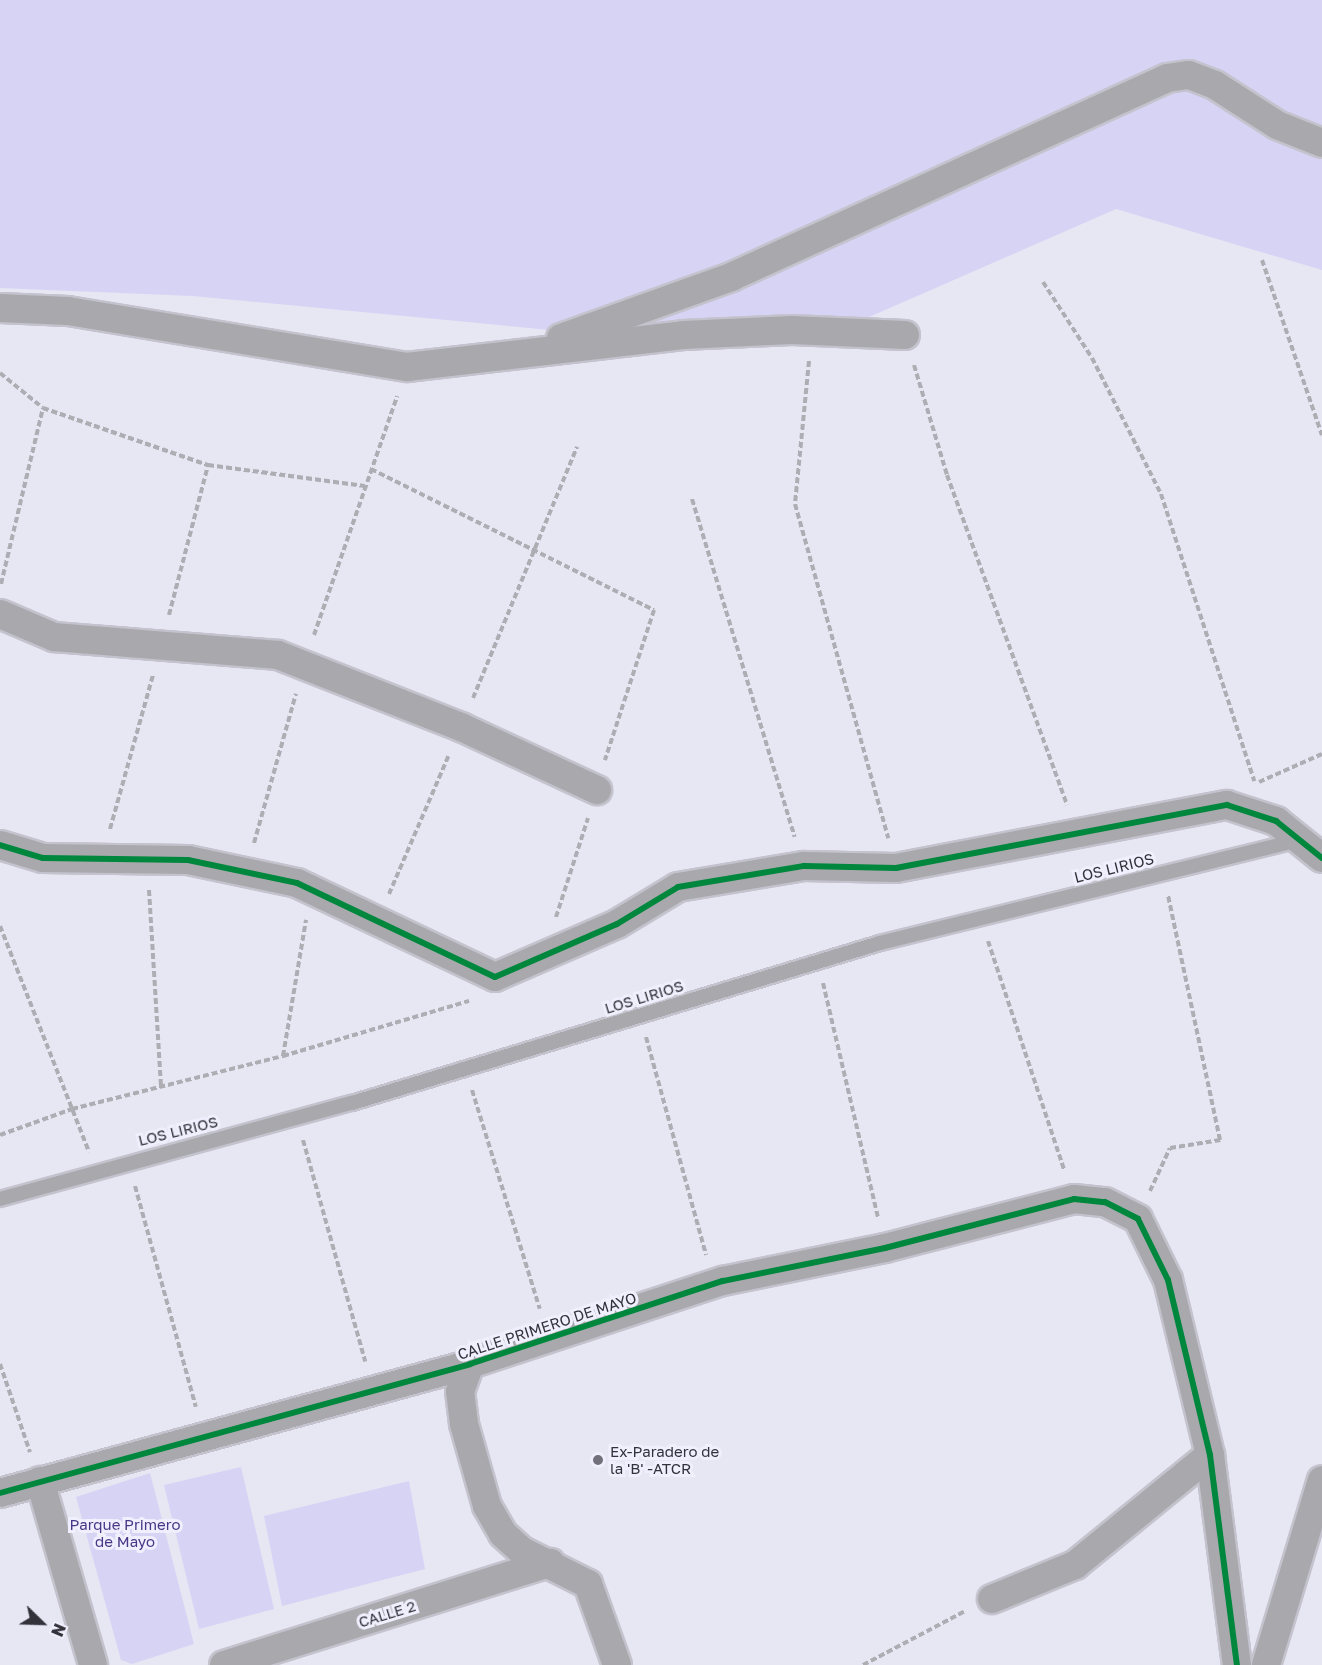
<!DOCTYPE html>
<style>
body{margin:0}
#map{position:relative;width:1322px;height:1665px;overflow:hidden;background:#e7e6f3;font-family:"Golos Text",sans-serif}
div>[style]{position:absolute}
.green>*{inset:0;background:#d6d3f5}
.path>*{height:4px;margin-top:-2px;transform-origin:0;background:repeating-linear-gradient(90deg,#adadb3 0 6px,transparent 0 9px)}
.roads{filter:drop-shadow(2px 0 #c4c3cd) drop-shadow(-2px 0 #c4c3cd) drop-shadow(0 2px #c4c3cd) drop-shadow(0 -2px #c4c3cd)}
.lane>*{height:14px;margin:-7px;padding:0 7px;transform-origin:7px;border-radius:7px;background:#a9a8ad}
.street>*{height:28px;margin:-14px;padding:0 14px;transform-origin:14px;border-radius:14px;background:#a9a8ad}
.cycleway>*{height:6px;margin:-3px;padding:0 3px;transform-origin:3px;border-radius:3px;background:#00873e}
.dots>*{width:16px;height:16px;translate:-50% -50%;box-sizing:border-box;border:3px solid #f0effd;border-radius:50%}
span{translate:-50% -50%;white-space:nowrap;text-align:center;line-height:1.15;-webkit-text-stroke:6px #f0effd;paint-order:stroke}
.street-label{font-size:15px;color:#33323b}
.poi-label{font-size:15px;color:#33323b}
.left{translate:0 -50%;text-align:left}
.park-label{font-size:15px;color:#483686}
.north{position:absolute;left:12px;top:1593px;width:60px;height:60px;-webkit-text-stroke:4px #f0effd;paint-order:stroke;rotate:113deg;font-size:16px;font-weight:700;line-height:24px;text-align:center;color:#33323b}
.north::after{content:'';display:block;margin:auto;width:21px;height:27px;background:#33323b;clip-path:polygon(50% 0,100% 100%,50% 72%,0 100%)}
</style>
<div id="map">
<div class="green">
<i style="clip-path:polygon(0 0,1322px 0,1322px 270px,1116px 209px,860px 321px,688px 343px,193px 296px,0 288px)"></i>
<i style="clip-path:polygon(241px 1467px,274px 1609px,199px 1629px,164px 1485px)"></i>
<i style="clip-path:polygon(150px 1473px,194px 1644px,132px 1664px,121px 1660px,76px 1497px)"></i>
<i style="clip-path:polygon(409px 1481px,425px 1569px,282px 1606px,264px 1516px)"></i>
</div>
<div class="path">
<i style="left:1262px;top:260px;width:185px;rotate:71.1deg"></i>
<i style="left:1043px;top:282px;width:90px;rotate:57.2deg"></i>
<i style="left:1092px;top:358px;width:153px;rotate:63.1deg"></i>
<i style="left:1161px;top:494px;width:302px;rotate:72deg"></i>
<i style="left:809px;top:361px;width:144px;rotate:95.6deg"></i>
<i style="left:795px;top:504px;width:347px;rotate:74.4deg"></i>
<i style="left:914px;top:365px;width:115px;rotate:73.3deg"></i>
<i style="left:947px;top:475px;width:351px;rotate:70deg"></i>
<i style="left:0;top:373px;width:55px;rotate:39.1deg"></i>
<i style="left:43px;top:408px;width:175px;rotate:19.1deg"></i>
<i style="left:208px;top:465px;width:158px;rotate:7.6deg"></i>
<i style="left:371px;top:469px;width:316px;rotate:26.5deg"></i>
<i style="left:654px;top:610px;width:158px;rotate:108.1deg"></i>
<i style="left:692px;top:499px;width:353px;rotate:73.1deg"></i>
<i style="left:1px;top:584px;width:181px;rotate:-76.6deg"></i>
<i style="left:169px;top:615px;width:155px;rotate:-75.4deg"></i>
<i style="left:314px;top:635px;width:253px;rotate:-70.8deg"></i>
<i style="left:473px;top:698px;width:272px;rotate:-67.5deg"></i>
<i style="left:1259px;top:782px;width:69px;rotate:-24deg"></i>
<i style="left:110px;top:829px;width:160px;rotate:-74.4deg"></i>
<i style="left:254px;top:843px;width:155px;rotate:-74.3deg"></i>
<i style="left:149px;top:890px;width:197px;rotate:86.5deg"></i>
<i style="left:389px;top:894px;width:151px;rotate:-66.7deg"></i>
<i style="left:556px;top:917px;width:104px;rotate:-72.1deg"></i>
<i style="left:0;top:926px;width:243px;rotate:68.5deg"></i>
<i style="left:988px;top:941px;width:241px;rotate:71.6deg"></i>
<i style="left:823px;top:983px;width:241px;rotate:76.8deg"></i>
<i style="left:646px;top:1037px;width:226px;rotate:74.6deg"></i>
<i style="left:283px;top:1056px;width:138px;rotate:-80.4deg"></i>
<i style="left:472px;top:1090px;width:229px;rotate:72.8deg"></i>
<i style="left:0;top:1135px;width:77px;rotate:-19.9deg"></i>
<i style="left:72px;top:1109px;width:218px;rotate:-14.1deg"></i>
<i style="left:283px;top:1056px;width:194px;rotate:-16.5deg"></i>
<i style="left:303px;top:1140px;width:230px;rotate:74.3deg"></i>
<i style="left:135px;top:1186px;width:229px;rotate:74.6deg"></i>
<i style="left:1150px;top:1191px;width:47px;rotate:-65.1deg"></i>
<i style="left:1170px;top:1148px;width:51px;rotate:-9.1deg"></i>
<i style="left:1220px;top:1140px;width:250px;rotate:-102deg"></i>
<i style="left:0;top:1364px;width:93px;rotate:71.2deg"></i>
<i style="left:863px;top:1665px;width:115px;rotate:-27.9deg"></i>
</div>
<div class="roads">
<div class="lane">
<i style="left:0;top:1199px;width:365px;rotate:-15.3deg"></i>
<i style="left:352px;top:1103px;width:552px;rotate:-16.86deg"></i>
<i style="left:880px;top:943px;width:431px;rotate:-13.8deg"></i>
</div>
<div class="street">
<i style="left:0;top:308px;width:68px;rotate:2.5deg"></i>
<i style="left:68px;top:311px;width:344px;rotate:9.4deg"></i>
<i style="left:407px;top:367px;width:278px;rotate:-6.6deg"></i>
<i style="left:683px;top:335px;width:109px;rotate:-2.6deg"></i>
<i style="left:792px;top:330px;width:113px;rotate:2.5deg"></i>
<i style="left:561px;top:338px;width:181px;rotate:-19.7deg"></i>
<i style="left:731px;top:277px;width:479px;rotate:-24.5deg"></i>
<i style="left:1167px;top:78px;width:22px;rotate:-8deg"></i>
<i style="left:1189px;top:75px;width:28px;rotate:21deg"></i>
<i style="left:1215px;top:85px;width:74px;rotate:32.8deg"></i>
<i style="left:1277px;top:125px;width:48px;rotate:21.8deg"></i>
<i style="left:0;top:614px;width:59px;rotate:23.1deg"></i>
<i style="left:54px;top:637px;width:225px;rotate:4.6deg"></i>
<i style="left:278px;top:655px;width:197px;rotate:21.5deg"></i>
<i style="left:461px;top:727px;width:150px;rotate:24.9deg"></i>
<i style="left:0;top:845px;width:45px;rotate:16.8deg"></i>
<i style="left:43px;top:858px;width:145px;rotate:0.8deg"></i>
<i style="left:188px;top:860px;width:111px;rotate:11.9deg"></i>
<i style="left:297px;top:883px;width:219px;rotate:25.4deg"></i>
<i style="left:495px;top:977px;width:133px;rotate:-23.5deg"></i>
<i style="left:617px;top:924px;width:71px;rotate:-31.2deg"></i>
<i style="left:678px;top:887px;width:128px;rotate:-9.5deg"></i>
<i style="left:804px;top:866px;width:92px;rotate:1.2deg"></i>
<i style="left:896px;top:868px;width:337px;rotate:-10.8deg"></i>
<i style="left:1227px;top:805px;width:52px;rotate:18.1deg"></i>
<i style="left:1276px;top:821px;width:59px;rotate:38.8deg"></i>
<i style="left:470px;top:1364px;width:29px;rotate:110deg"></i>
<i style="left:460px;top:1391px;width:33px;rotate:83deg"></i>
<i style="left:464px;top:1424px;width:85px;rotate:74.3deg"></i>
<i style="left:487px;top:1506px;width:32px;rotate:60deg"></i>
<i style="left:503px;top:1534px;width:25px;rotate:42deg"></i>
<i style="left:522px;top:1551px;width:74px;rotate:26.6deg"></i>
<i style="left:588px;top:1584px;width:86px;rotate:70.3deg"></i>
<i style="left:40px;top:1481px;width:191px;rotate:73.9deg"></i>
<i style="left:0;top:1493px;width:487px;rotate:-15.3deg"></i>
<i style="left:470px;top:1364px;width:266px;rotate:-18.2deg"></i>
<i style="left:723px;top:1281px;width:165px;rotate:-11.5deg"></i>
<i style="left:885px;top:1248px;width:195px;rotate:-14.5deg"></i>
<i style="left:1074px;top:1199px;width:31px;rotate:6deg"></i>
<i style="left:1105px;top:1202px;width:37px;rotate:27deg"></i>
<i style="left:1138px;top:1219px;width:68px;rotate:63.8deg"></i>
<i style="left:1168px;top:1280px;width:180px;rotate:76.5deg"></i>
<i style="left:1210px;top:1455px;width:212px;rotate:82.7deg"></i>
<i style="left:992px;top:1599px;width:90px;rotate:-22.3deg"></i>
<i style="left:1075px;top:1565px;width:174px;rotate:-39.2deg"></i>
<i style="left:224px;top:1665px;width:342px;rotate:-17.4deg"></i>
<i style="left:1266px;top:1665px;width:193px;rotate:-73.2deg"></i>
</div>
</div>
<div class="cycleway">
<i style="left:0;top:845px;width:45px;rotate:16.8deg"></i>
<i style="left:43px;top:858px;width:145px;rotate:0.8deg"></i>
<i style="left:188px;top:860px;width:111px;rotate:11.9deg"></i>
<i style="left:297px;top:883px;width:219px;rotate:25.4deg"></i>
<i style="left:495px;top:977px;width:133px;rotate:-23.5deg"></i>
<i style="left:617px;top:924px;width:71px;rotate:-31.2deg"></i>
<i style="left:678px;top:887px;width:128px;rotate:-9.5deg"></i>
<i style="left:804px;top:866px;width:92px;rotate:1.2deg"></i>
<i style="left:896px;top:868px;width:337px;rotate:-10.8deg"></i>
<i style="left:1227px;top:805px;width:52px;rotate:18.1deg"></i>
<i style="left:1276px;top:821px;width:59px;rotate:38.8deg"></i>
<i style="left:0;top:1493px;width:487px;rotate:-15.3deg"></i>
<i style="left:470px;top:1364px;width:266px;rotate:-18.2deg"></i>
<i style="left:723px;top:1281px;width:165px;rotate:-11.5deg"></i>
<i style="left:885px;top:1248px;width:195px;rotate:-14.5deg"></i>
<i style="left:1074px;top:1199px;width:31px;rotate:6deg"></i>
<i style="left:1105px;top:1202px;width:37px;rotate:27deg"></i>
<i style="left:1138px;top:1219px;width:68px;rotate:63.8deg"></i>
<i style="left:1168px;top:1280px;width:180px;rotate:76.5deg"></i>
<i style="left:1210px;top:1455px;width:212px;rotate:82.7deg"></i>
</div>
<div class="dots">
<i style="left:598px;top:1460px;background:#72717b"></i>
</div>
<div class="street-label">
<span style="left:1114px;top:868px;rotate:-14deg">LOS LIRIOS</span>
<span style="left:644px;top:997px;rotate:-17deg">LOS LIRIOS</span>
<span style="left:178px;top:1131px;rotate:-14deg">LOS LIRIOS</span>
<span style="left:547px;top:1326px;rotate:-18deg">CALLE PRIMERO DE MAYO</span>
<span style="left:387px;top:1614px;rotate:-17deg">CALLE 2</span>
</div>
<div class="poi-label">
<span class="left" style="left:610px;top:1460px">Ex-Paradero de<br>la 'B' -ATCR</span>
</div>
<div class="park-label">
<span style="left:125px;top:1533px">Parque Primero<br>de Mayo</span>
</div>
<div class="north">N</div>
</div>
